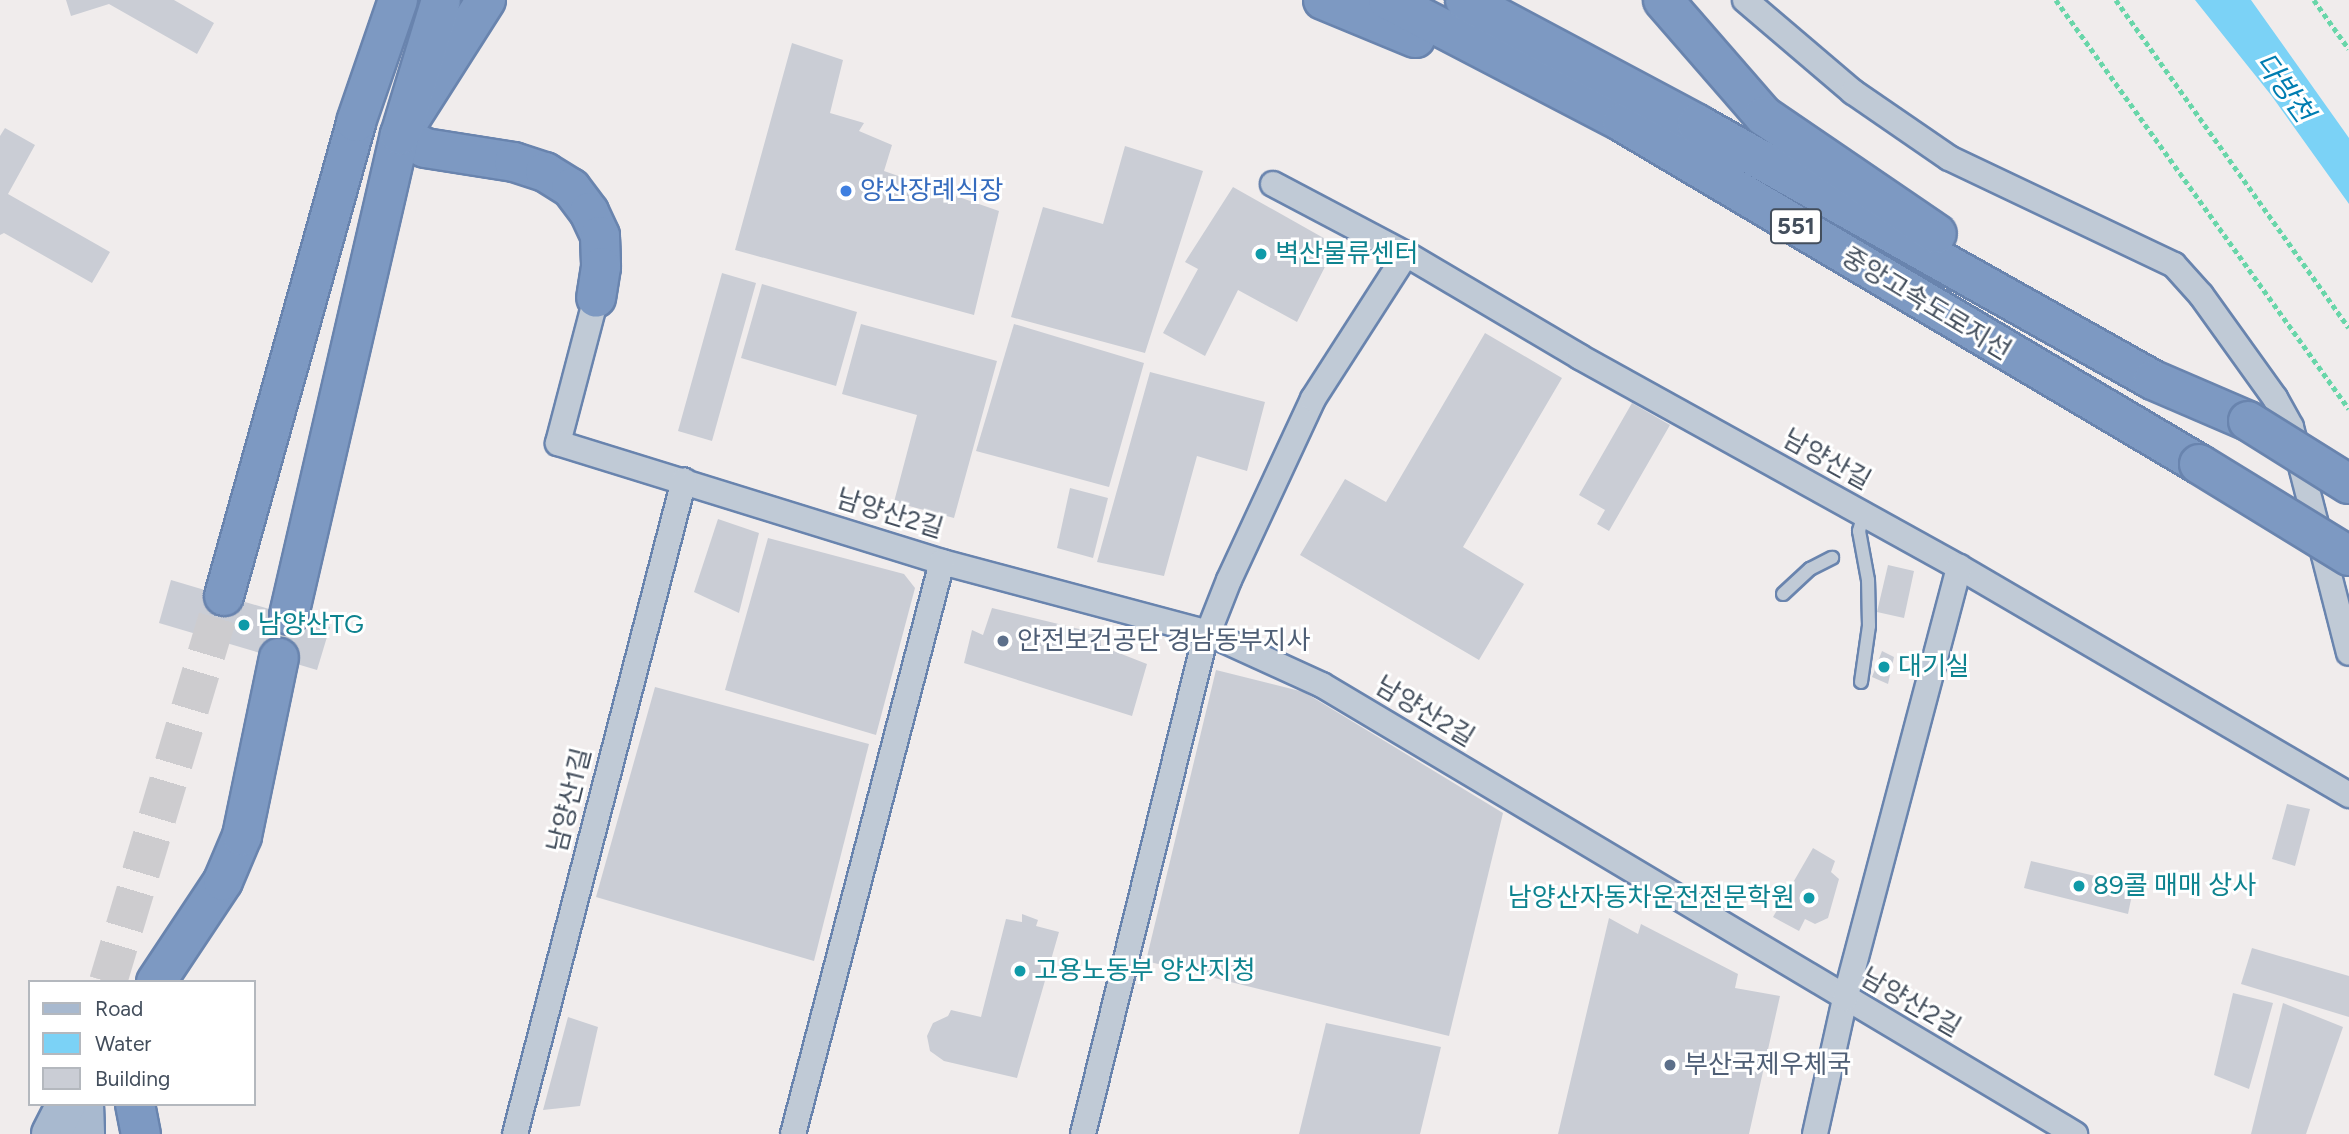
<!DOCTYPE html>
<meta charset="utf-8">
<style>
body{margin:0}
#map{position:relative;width:2349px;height:1134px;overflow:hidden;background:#f0ecec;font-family:Figtree,"Noto Sans KR",sans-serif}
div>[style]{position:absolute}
.water>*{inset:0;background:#7bd2f6}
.building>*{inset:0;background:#cacdd5}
.highway-tunnel>*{height:38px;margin-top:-19px;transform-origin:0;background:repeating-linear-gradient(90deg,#cdcccf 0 38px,transparent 0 57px)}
.path>*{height:4.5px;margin-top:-2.25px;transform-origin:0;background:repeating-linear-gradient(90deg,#68d6a9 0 5px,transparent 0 8.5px)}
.roads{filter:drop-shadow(2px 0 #6984ae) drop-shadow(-2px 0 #6984ae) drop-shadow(0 2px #6984ae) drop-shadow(0 -2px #6984ae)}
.lane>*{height:12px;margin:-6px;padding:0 6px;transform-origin:6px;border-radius:6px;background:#c0cad6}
.street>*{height:24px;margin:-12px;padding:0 12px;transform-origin:12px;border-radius:12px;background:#c0cad6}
.primary>*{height:38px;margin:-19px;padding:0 19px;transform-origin:19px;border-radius:19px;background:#a8b9cf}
.highway>*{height:38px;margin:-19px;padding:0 19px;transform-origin:19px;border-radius:19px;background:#7d99c2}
.bridges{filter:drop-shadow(2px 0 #6984ae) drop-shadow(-2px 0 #6984ae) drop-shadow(0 2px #6984ae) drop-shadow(0 -2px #6984ae)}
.highway-bridge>*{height:38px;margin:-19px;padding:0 19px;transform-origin:19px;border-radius:19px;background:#7d99c2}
.dots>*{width:19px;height:19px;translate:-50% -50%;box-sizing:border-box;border:4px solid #fff;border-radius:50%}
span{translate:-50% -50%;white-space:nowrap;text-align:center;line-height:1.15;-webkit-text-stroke:6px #fff;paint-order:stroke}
.shield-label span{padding:2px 5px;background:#fff;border:2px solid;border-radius:5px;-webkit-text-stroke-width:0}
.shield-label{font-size:24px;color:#434e5c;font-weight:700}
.shop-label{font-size:26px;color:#366cbe}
.left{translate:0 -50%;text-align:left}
.culture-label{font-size:26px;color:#0d838f}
.right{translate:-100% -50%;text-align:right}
.street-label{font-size:26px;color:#434e5c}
.service-label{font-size:26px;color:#4e5e75}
.water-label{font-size:28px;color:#007db1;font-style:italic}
.legend{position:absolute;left:28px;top:980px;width:228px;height:126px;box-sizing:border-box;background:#fff;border:2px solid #b4b8be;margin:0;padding:9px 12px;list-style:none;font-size:21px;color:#434e5c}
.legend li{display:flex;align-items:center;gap:14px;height:35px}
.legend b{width:35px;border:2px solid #b4b8be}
</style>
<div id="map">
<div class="water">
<i style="clip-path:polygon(2195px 0,2251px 0,2349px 138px,2349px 204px,2271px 95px)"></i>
</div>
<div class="building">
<i style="clip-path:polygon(66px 0,174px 0,214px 23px,197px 54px,109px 4px,71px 16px)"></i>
<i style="clip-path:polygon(792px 43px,843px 60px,830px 113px,864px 123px,859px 131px,892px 145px,884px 171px,999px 211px,974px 315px,735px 250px)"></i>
<i style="clip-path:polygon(5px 128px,35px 145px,8px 194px,110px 252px,92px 283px,4px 233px,0 235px,0 136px)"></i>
<i style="clip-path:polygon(1125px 146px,1203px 171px,1145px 353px,1011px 317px,1043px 207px,1103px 224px)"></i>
<i style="clip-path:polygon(1233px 187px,1336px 245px,1297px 322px,1238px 290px,1205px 356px,1163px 333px,1198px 269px,1185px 262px)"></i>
<i style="clip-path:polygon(722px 273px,756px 283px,712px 441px,678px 431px)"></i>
<i style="clip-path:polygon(762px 284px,857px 312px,836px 386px,741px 358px)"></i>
<i style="clip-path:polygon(861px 324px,997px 361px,954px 518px,894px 502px,917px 415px,842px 394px)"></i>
<i style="clip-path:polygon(1014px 324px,1144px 363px,1109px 487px,976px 451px)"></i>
<i style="clip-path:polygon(1485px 333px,1562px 378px,1463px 547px,1524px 584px,1479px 660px,1300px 555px,1345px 479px,1386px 502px)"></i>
<i style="clip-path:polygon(1150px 372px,1265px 402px,1247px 471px,1197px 456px,1164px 576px,1097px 562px)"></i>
<i style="clip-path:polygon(1632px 403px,1670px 425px,1609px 531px,1597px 524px,1605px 510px,1579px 495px)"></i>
<i style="clip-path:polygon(1070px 488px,1108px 498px,1093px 558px,1057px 548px)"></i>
<i style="clip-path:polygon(718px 519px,759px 533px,739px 613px,694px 592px)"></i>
<i style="clip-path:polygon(768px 538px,904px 574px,915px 588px,876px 735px,725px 690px)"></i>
<i style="clip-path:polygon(1888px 565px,1914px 571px,1904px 618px,1877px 612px)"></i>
<i style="clip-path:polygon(171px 580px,330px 627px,317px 670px,159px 623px)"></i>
<i style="clip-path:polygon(992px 608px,1100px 634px,1101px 646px,1147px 664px,1132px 716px,964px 663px,972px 630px,983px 635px)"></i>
<i style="clip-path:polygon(1882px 651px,1894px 657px,1888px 684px,1872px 677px)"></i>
<i style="clip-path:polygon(1216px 670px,1304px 692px,1503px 813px,1449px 1036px,1146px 961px)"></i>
<i style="clip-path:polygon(655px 687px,869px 744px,814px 961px,596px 897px)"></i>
<i style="clip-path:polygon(2287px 804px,2310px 809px,2295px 866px,2272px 859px)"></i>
<i style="clip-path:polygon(1813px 848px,1835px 861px,1831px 872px,1839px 879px,1828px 918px,1815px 924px,1805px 919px,1799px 931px,1773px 917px)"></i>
<i style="clip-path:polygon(2031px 861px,2134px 885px,2128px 914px,2024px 888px)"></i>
<i style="clip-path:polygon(1022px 914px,1038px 920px,1036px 926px,1059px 932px,1017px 1078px,944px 1061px,930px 1051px,927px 1036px,933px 1023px,948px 1016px,951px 1010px,981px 1017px,1006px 919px,1022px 922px)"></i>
<i style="clip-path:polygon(1609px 918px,1638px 934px,1641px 924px,1738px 974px,1735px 988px,1780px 996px,1749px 1134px,1558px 1134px)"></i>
<i style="clip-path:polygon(2252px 948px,2349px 976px,2349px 1017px,2241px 984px)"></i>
<i style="clip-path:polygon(2233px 993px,2273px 1003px,2249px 1089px,2214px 1075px)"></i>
<i style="clip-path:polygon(2283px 1003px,2343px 1027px,2306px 1134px,2251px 1134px)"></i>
<i style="clip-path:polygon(568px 1017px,598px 1027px,580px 1106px,543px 1110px)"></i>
<i style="clip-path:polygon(1326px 1023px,1441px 1047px,1420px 1134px,1299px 1134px)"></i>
</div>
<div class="highway-tunnel">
<i style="left:108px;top:982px;width:403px;rotate:-73.3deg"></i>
</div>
<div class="path">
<i style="left:2056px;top:0;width:503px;rotate:54.38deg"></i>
<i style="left:2116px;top:0;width:402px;rotate:54.6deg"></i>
<i style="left:2314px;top:0;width:60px;rotate:54.5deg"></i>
</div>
<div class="roads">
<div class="lane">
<i style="left:1783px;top:594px;width:37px;rotate:-43deg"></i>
<i style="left:1810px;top:569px;width:25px;rotate:-27deg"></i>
<i style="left:1861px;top:682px;width:57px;rotate:-81.9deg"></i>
<i style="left:1869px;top:626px;width:46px;rotate:-91.2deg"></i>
<i style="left:1868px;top:580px;width:50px;rotate:-100.4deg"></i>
<i style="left:1859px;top:531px;width:18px;rotate:-74deg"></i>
</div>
<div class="street">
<i style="left:1745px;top:0;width:142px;rotate:40.4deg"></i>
<i style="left:1853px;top:92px;width:116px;rotate:34.5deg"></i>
<i style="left:1949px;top:158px;width:249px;rotate:25.4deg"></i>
<i style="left:2174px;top:265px;width:40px;rotate:48deg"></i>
<i style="left:2201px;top:295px;width:127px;rotate:54.3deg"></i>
<i style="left:2275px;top:398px;width:33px;rotate:61deg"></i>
<i style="left:2291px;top:427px;width:233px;rotate:75.6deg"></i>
<i style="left:1273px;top:184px;width:150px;rotate:27.8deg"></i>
<i style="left:1406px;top:254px;width:202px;rotate:30.6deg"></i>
<i style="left:1580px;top:357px;width:433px;rotate:29deg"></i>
<i style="left:1959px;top:567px;width:452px;rotate:30.3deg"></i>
<i style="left:596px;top:298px;width:150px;rotate:104.7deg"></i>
<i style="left:558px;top:443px;width:402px;rotate:17.2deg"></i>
<i style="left:942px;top:562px;width:275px;rotate:14.9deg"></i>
<i style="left:1208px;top:633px;width:125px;rotate:24.5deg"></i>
<i style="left:1322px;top:685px;width:877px;rotate:30.81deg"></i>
<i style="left:515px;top:1134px;width:675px;rotate:-75.51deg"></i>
<i style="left:793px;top:1134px;width:591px;rotate:-75.4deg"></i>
<i style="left:1083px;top:1134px;width:503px;rotate:-76.18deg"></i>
<i style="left:1203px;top:646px;width:71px;rotate:-68.5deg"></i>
<i style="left:1229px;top:580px;width:200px;rotate:-65.1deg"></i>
<i style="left:1313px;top:399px;width:172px;rotate:-57.3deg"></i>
<i style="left:1815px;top:1134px;width:138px;rotate:-77.5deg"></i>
<i style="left:1845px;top:999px;width:447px;rotate:-75.2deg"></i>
</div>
<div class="primary">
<i style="left:84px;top:1104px;width:30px;rotate:88deg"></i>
<i style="left:51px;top:1134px;width:34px;rotate:-63deg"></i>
</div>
<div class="highway">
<i style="left:486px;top:0;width:160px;rotate:122.5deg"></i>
<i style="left:400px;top:135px;width:28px;rotate:27deg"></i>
<i style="left:425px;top:148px;width:90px;rotate:8.9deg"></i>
<i style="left:514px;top:162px;width:33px;rotate:18deg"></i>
<i style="left:545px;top:172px;width:31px;rotate:32deg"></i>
<i style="left:571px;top:188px;width:30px;rotate:53deg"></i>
<i style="left:589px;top:212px;width:26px;rotate:65deg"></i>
<i style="left:600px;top:236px;width:31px;rotate:88deg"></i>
<i style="left:601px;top:267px;width:31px;rotate:99deg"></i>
<i style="left:1323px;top:0;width:100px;rotate:22.4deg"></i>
<i style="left:1388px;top:0;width:264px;rotate:27.5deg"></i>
<i style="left:1622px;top:122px;width:671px;rotate:30.66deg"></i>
<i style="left:1465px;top:0;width:263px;rotate:28.1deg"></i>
<i style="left:1697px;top:124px;width:523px;rotate:29.31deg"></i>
<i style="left:2153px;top:380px;width:103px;rotate:23.3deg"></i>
<i style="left:1663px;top:0;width:154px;rotate:49deg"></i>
<i style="left:1764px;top:116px;width:209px;rotate:34.3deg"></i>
<i style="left:224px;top:596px;width:492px;rotate:-74.4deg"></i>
<i style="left:356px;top:122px;width:129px;rotate:-71deg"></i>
<i style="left:289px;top:615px;width:493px;rotate:-77deg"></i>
<i style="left:400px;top:135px;width:141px;rotate:-73.1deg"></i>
<i style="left:156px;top:982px;width:121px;rotate:-56.4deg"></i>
<i style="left:223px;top:881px;width:49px;rotate:-67.1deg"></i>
<i style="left:242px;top:836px;width:182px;rotate:-78.3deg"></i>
<i style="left:135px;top:1104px;width:31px;rotate:79deg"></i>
</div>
</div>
<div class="bridges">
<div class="highway-bridge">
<i style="left:2248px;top:421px;width:119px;rotate:32deg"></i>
<i style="left:2199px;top:464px;width:176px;rotate:31.5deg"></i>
</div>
</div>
<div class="dots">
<i style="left:846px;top:191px;background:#3f7fe0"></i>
<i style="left:1261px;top:254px;background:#0f9aa8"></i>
<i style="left:244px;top:625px;background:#0f9aa8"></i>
<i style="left:1003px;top:641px;background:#5c6f8a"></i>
<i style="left:1884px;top:667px;background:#0f9aa8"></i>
<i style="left:2079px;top:886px;background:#0f9aa8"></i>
<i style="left:1809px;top:898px;background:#0f9aa8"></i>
<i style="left:1020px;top:971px;background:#0f9aa8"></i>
<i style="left:1670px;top:1065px;background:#5c6f8a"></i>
</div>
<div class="shield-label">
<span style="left:1796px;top:226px">551</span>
</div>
<div class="shop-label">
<span class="left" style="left:860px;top:191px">양산장례식장</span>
</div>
<div class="culture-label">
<span class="left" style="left:1275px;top:254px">벽산물류센터</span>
<span class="left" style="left:258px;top:625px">남양산TG</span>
<span class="left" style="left:1898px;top:667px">대기실</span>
<span class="left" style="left:2093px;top:886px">89콜 매매 상사</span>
<span class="right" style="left:1795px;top:898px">남양산자동차운전전문학원</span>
<span class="left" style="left:1034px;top:971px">고용노동부 양산지청</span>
</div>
<div class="street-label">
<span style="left:1926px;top:304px;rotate:31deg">중앙고속도로지선</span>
<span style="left:1827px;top:460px;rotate:29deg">남양산길</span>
<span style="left:890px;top:514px;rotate:17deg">남양산2길</span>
<span style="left:1425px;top:712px;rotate:31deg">남양산2길</span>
<span style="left:570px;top:800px;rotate:-76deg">남양산1길</span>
<span style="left:1911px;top:1003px;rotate:30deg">남양산2길</span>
</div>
<div class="service-label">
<span class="left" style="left:1017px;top:641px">안전보건공단 경남동부지사</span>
<span class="left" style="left:1684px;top:1065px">부산국제우체국</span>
</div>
<div class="water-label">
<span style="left:2285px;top:87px;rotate:54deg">다방천</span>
</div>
<ul class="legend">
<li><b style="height:9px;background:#a8b9cf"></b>Road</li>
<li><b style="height:19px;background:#7bd2f6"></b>Water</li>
<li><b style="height:19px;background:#cacdd5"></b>Building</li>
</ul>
</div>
